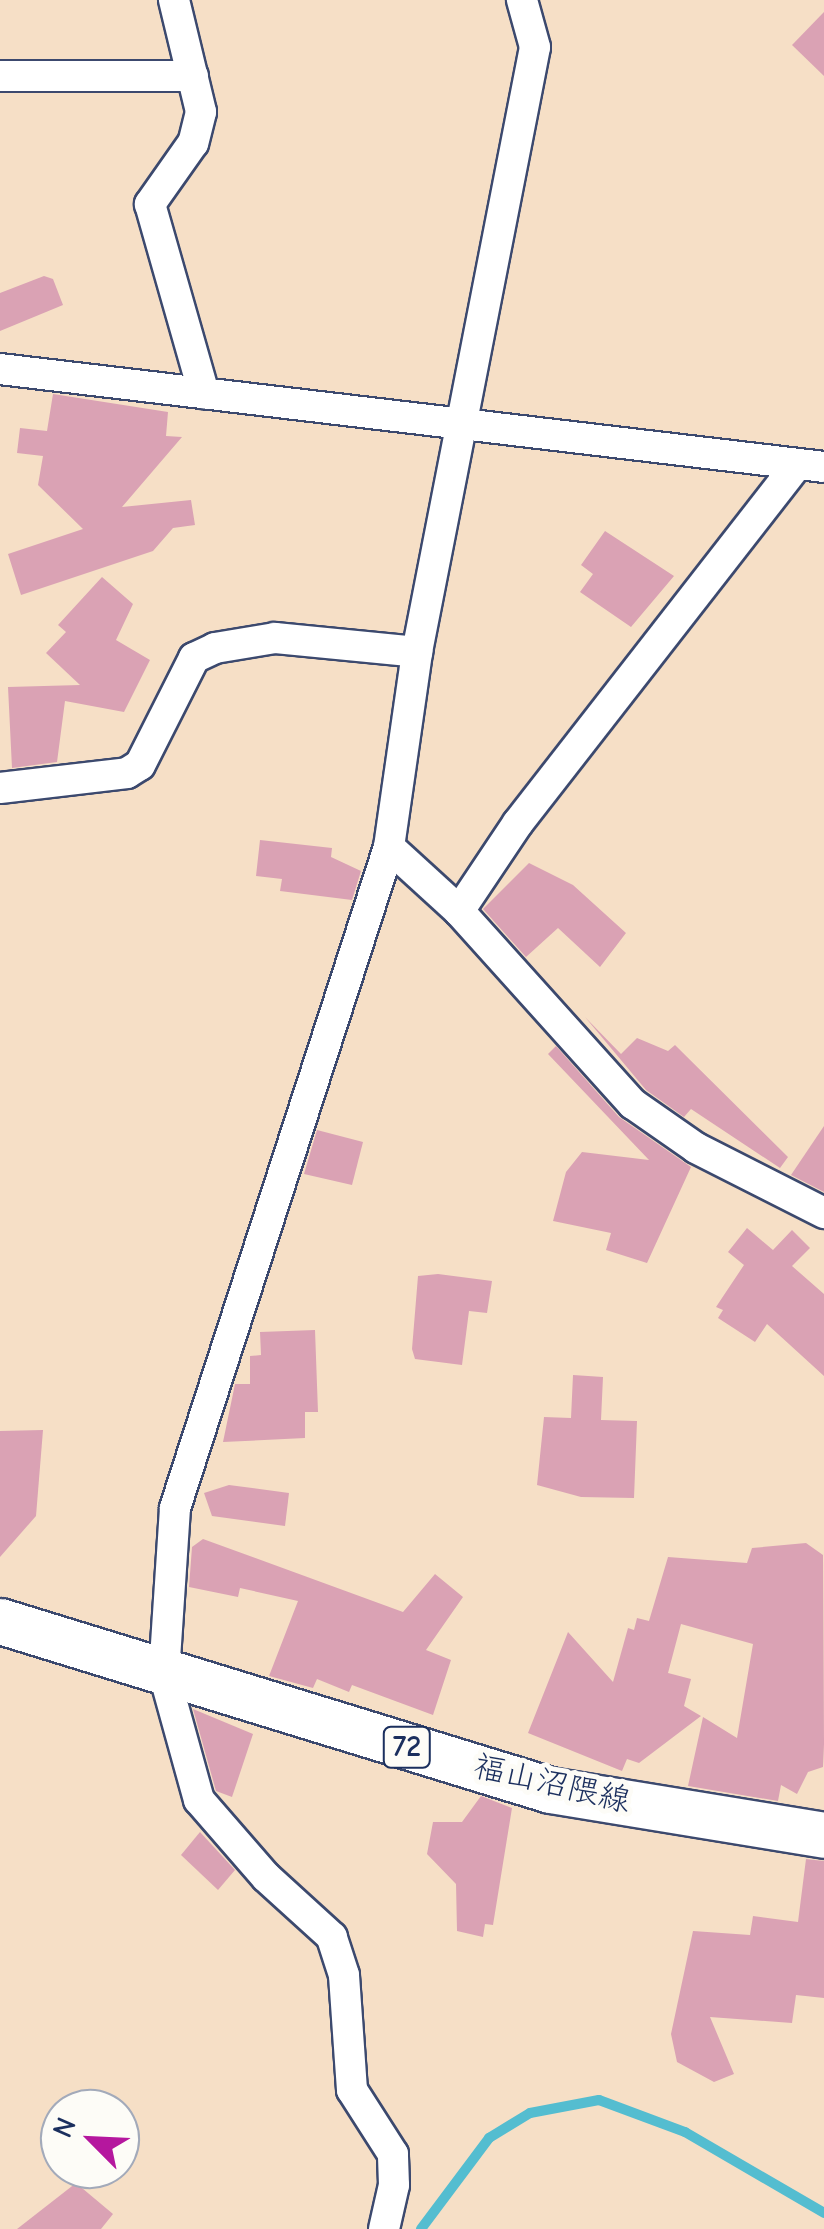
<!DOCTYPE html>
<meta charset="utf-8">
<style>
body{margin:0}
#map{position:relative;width:824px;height:2229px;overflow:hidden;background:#f6dfc6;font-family:"Comic Neue","Klee One",sans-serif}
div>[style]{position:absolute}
.stream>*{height:10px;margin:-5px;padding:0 5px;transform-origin:5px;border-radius:5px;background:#54bdd0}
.building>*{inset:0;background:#daa2b4}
.roads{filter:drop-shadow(2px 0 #3c496e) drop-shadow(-2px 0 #3c496e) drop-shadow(0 2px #3c496e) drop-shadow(0 -2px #3c496e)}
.street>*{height:30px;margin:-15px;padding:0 15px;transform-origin:15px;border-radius:15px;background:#fff}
.primary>*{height:45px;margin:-22.5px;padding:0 22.5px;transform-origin:22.5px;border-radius:22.5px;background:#fff}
span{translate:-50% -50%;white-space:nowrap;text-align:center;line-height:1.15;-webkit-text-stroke:10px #fdfcf7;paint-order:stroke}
.shield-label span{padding:2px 8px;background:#fdfcf7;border:2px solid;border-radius:8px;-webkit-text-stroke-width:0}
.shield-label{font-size:30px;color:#1b2f5e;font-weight:700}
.street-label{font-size:32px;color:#1b2f5e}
.north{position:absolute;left:40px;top:2089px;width:100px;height:100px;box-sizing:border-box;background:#fdfcf7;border:2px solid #a3aaba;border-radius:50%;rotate:294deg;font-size:28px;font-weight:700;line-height:40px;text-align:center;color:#1b2f5e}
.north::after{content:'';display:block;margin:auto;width:35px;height:45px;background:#b5179e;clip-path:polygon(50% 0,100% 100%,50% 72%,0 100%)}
</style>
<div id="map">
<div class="stream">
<i style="left:421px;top:2229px;width:114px;rotate:-53.2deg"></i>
<i style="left:489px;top:2138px;width:48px;rotate:-31.4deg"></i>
<i style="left:530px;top:2113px;width:70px;rotate:-10.7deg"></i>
<i style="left:599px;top:2100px;width:92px;rotate:20.4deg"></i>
<i style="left:685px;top:2132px;width:161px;rotate:30.2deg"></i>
</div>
<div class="building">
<i style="clip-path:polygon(824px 12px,824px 76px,792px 45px)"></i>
<i style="clip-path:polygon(44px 276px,53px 279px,63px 305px,0 331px,0 293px)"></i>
<i style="clip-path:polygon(53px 394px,168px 412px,166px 436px,182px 437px,122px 507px,191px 500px,195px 525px,173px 528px,153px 551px,21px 595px,8px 554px,83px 529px,38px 485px,43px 456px,17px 453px,20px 428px,47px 431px)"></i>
<i style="clip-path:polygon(605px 531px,674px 576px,631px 627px,580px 592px,593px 574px,581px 565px)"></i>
<i style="clip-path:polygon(102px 577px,133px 604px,116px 640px,150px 660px,124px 712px,65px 701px,57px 762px,12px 768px,8px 687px,80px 685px,46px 653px,66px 632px,58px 625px)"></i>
<i style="clip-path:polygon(260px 840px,332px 848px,331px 857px,361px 871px,352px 900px,280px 891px,282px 879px,256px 876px)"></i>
<i style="clip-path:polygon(529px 863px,573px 885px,626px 933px,600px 967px,558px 928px,526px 957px,483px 909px)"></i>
<i style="clip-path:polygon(585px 1017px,621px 1054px,637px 1038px,668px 1051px,675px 1045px,788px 1157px,780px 1168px,691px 1109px,684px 1117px,646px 1090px)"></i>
<i style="clip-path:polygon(556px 1046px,619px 1117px,691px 1167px,647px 1263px,606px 1250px,611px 1233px,553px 1221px,566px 1172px,582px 1152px,649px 1160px,548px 1054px)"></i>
<i style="clip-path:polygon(824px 1126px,824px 1192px,791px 1175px)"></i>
<i style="clip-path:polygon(317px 1130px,363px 1142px,352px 1185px,304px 1174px)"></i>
<i style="clip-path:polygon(747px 1228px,773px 1250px,792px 1230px,810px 1248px,792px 1266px,824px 1294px,824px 1376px,767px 1324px,755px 1342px,718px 1318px,723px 1310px,716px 1307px,744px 1265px,728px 1252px)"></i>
<i style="clip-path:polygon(438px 1274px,492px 1281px,487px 1313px,469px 1311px,462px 1365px,415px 1359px,412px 1349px,418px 1276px)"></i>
<i style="clip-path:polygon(315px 1330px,318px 1412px,305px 1412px,305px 1438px,223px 1442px,235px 1384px,250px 1384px,250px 1356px,261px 1355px,260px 1332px)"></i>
<i style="clip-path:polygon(573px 1375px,603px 1377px,601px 1420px,637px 1421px,634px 1498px,581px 1497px,537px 1485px,544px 1417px,571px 1418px)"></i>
<i style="clip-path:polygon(43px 1430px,36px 1516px,0 1557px,0 1431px)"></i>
<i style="clip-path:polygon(229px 1485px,289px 1493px,285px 1526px,212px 1516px,204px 1493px)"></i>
<i style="clip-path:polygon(203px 1539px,403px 1612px,435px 1574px,463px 1597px,426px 1650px,451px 1660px,433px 1715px,352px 1685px,349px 1692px,317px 1679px,313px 1688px,269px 1676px,298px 1601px,240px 1588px,238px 1597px,189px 1587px,192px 1547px)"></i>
<i style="clip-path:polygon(806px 1543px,823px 1555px,824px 1744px,823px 1767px,808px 1772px,797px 1794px,781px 1785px,778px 1801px,688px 1786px,703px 1717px,737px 1738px,753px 1644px,681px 1624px,668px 1673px,691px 1679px,684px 1706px,701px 1716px,639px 1763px,627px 1759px,622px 1771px,528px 1733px,568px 1632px,613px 1682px,628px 1628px,634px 1630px,637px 1618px,649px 1621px,668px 1557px,747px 1563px,752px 1548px)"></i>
<i style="clip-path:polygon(193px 1709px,253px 1734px,232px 1797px,216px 1791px)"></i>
<i style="clip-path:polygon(481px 1796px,512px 1808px,493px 1925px,485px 1924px,483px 1937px,457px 1931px,456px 1884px,427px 1854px,433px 1822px,462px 1822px)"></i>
<i style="clip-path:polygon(200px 1832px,235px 1870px,218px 1890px,181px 1855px)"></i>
<i style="clip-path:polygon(806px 1859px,824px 1861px,824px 1998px,796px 1995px,792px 2023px,710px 2017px,734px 2074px,714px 2082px,677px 2062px,671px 2034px,693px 1931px,750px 1935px,753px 1916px,798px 1922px)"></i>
<i style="clip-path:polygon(76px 2183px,113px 2214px,101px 2229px,17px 2229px)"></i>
</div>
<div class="roads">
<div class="street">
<i style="left:174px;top:0;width:115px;rotate:76.4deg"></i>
<i style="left:201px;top:112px;width:32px;rotate:104deg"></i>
<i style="left:193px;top:143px;width:75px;rotate:125.2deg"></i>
<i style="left:150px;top:204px;width:197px;rotate:74.1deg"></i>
<i style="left:0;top:76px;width:193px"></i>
<i style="left:0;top:369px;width:830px;rotate:6.78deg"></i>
<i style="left:0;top:788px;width:128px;rotate:-6.7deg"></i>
<i style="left:127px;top:773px;width:15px;rotate:-32deg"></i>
<i style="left:140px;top:765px;width:120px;rotate:-63.2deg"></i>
<i style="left:194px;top:658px;width:23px;rotate:-25deg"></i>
<i style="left:215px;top:648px;width:61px;rotate:-9.5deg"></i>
<i style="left:275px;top:638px;width:143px;rotate:5.6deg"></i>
<i style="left:389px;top:847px;width:95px;rotate:42.4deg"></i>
<i style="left:459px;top:911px;width:260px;rotate:48deg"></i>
<i style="left:633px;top:1104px;width:77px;rotate:34.9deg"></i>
<i style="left:696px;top:1148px;width:144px;rotate:26.9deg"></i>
<i style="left:459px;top:911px;width:106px;rotate:-56.2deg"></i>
<i style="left:518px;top:823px;width:452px;rotate:-52.1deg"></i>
<i style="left:384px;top:2229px;width:45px;rotate:-77.2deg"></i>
<i style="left:394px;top:2185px;width:31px;rotate:-92deg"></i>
<i style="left:393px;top:2154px;width:76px;rotate:-122.6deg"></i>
<i style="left:352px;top:2090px;width:115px;rotate:-94deg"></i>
<i style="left:344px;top:1975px;width:40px;rotate:-108deg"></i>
<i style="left:332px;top:1937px;width:89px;rotate:-137.7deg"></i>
<i style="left:266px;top:1877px;width:102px;rotate:-131deg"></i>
<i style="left:199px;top:1800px;width:131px;rotate:-105.5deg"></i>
<i style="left:164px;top:1674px;width:166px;rotate:-86.2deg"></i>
<i style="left:175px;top:1508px;width:695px;rotate:-72.06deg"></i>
<i style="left:389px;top:847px;width:197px;rotate:-81.8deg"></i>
<i style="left:417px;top:652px;width:616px;rotate:-78.96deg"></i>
<i style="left:535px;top:47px;width:49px;rotate:-105.5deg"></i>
</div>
<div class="primary">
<i style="left:0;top:1621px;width:575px;rotate:17.08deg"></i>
<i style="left:550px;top:1790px;width:278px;rotate:9.3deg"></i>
</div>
</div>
<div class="shield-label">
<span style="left:407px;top:1747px">72</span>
</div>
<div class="street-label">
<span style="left:552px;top:1784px;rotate:13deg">福山沼隈線</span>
</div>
<div class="north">N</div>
</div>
